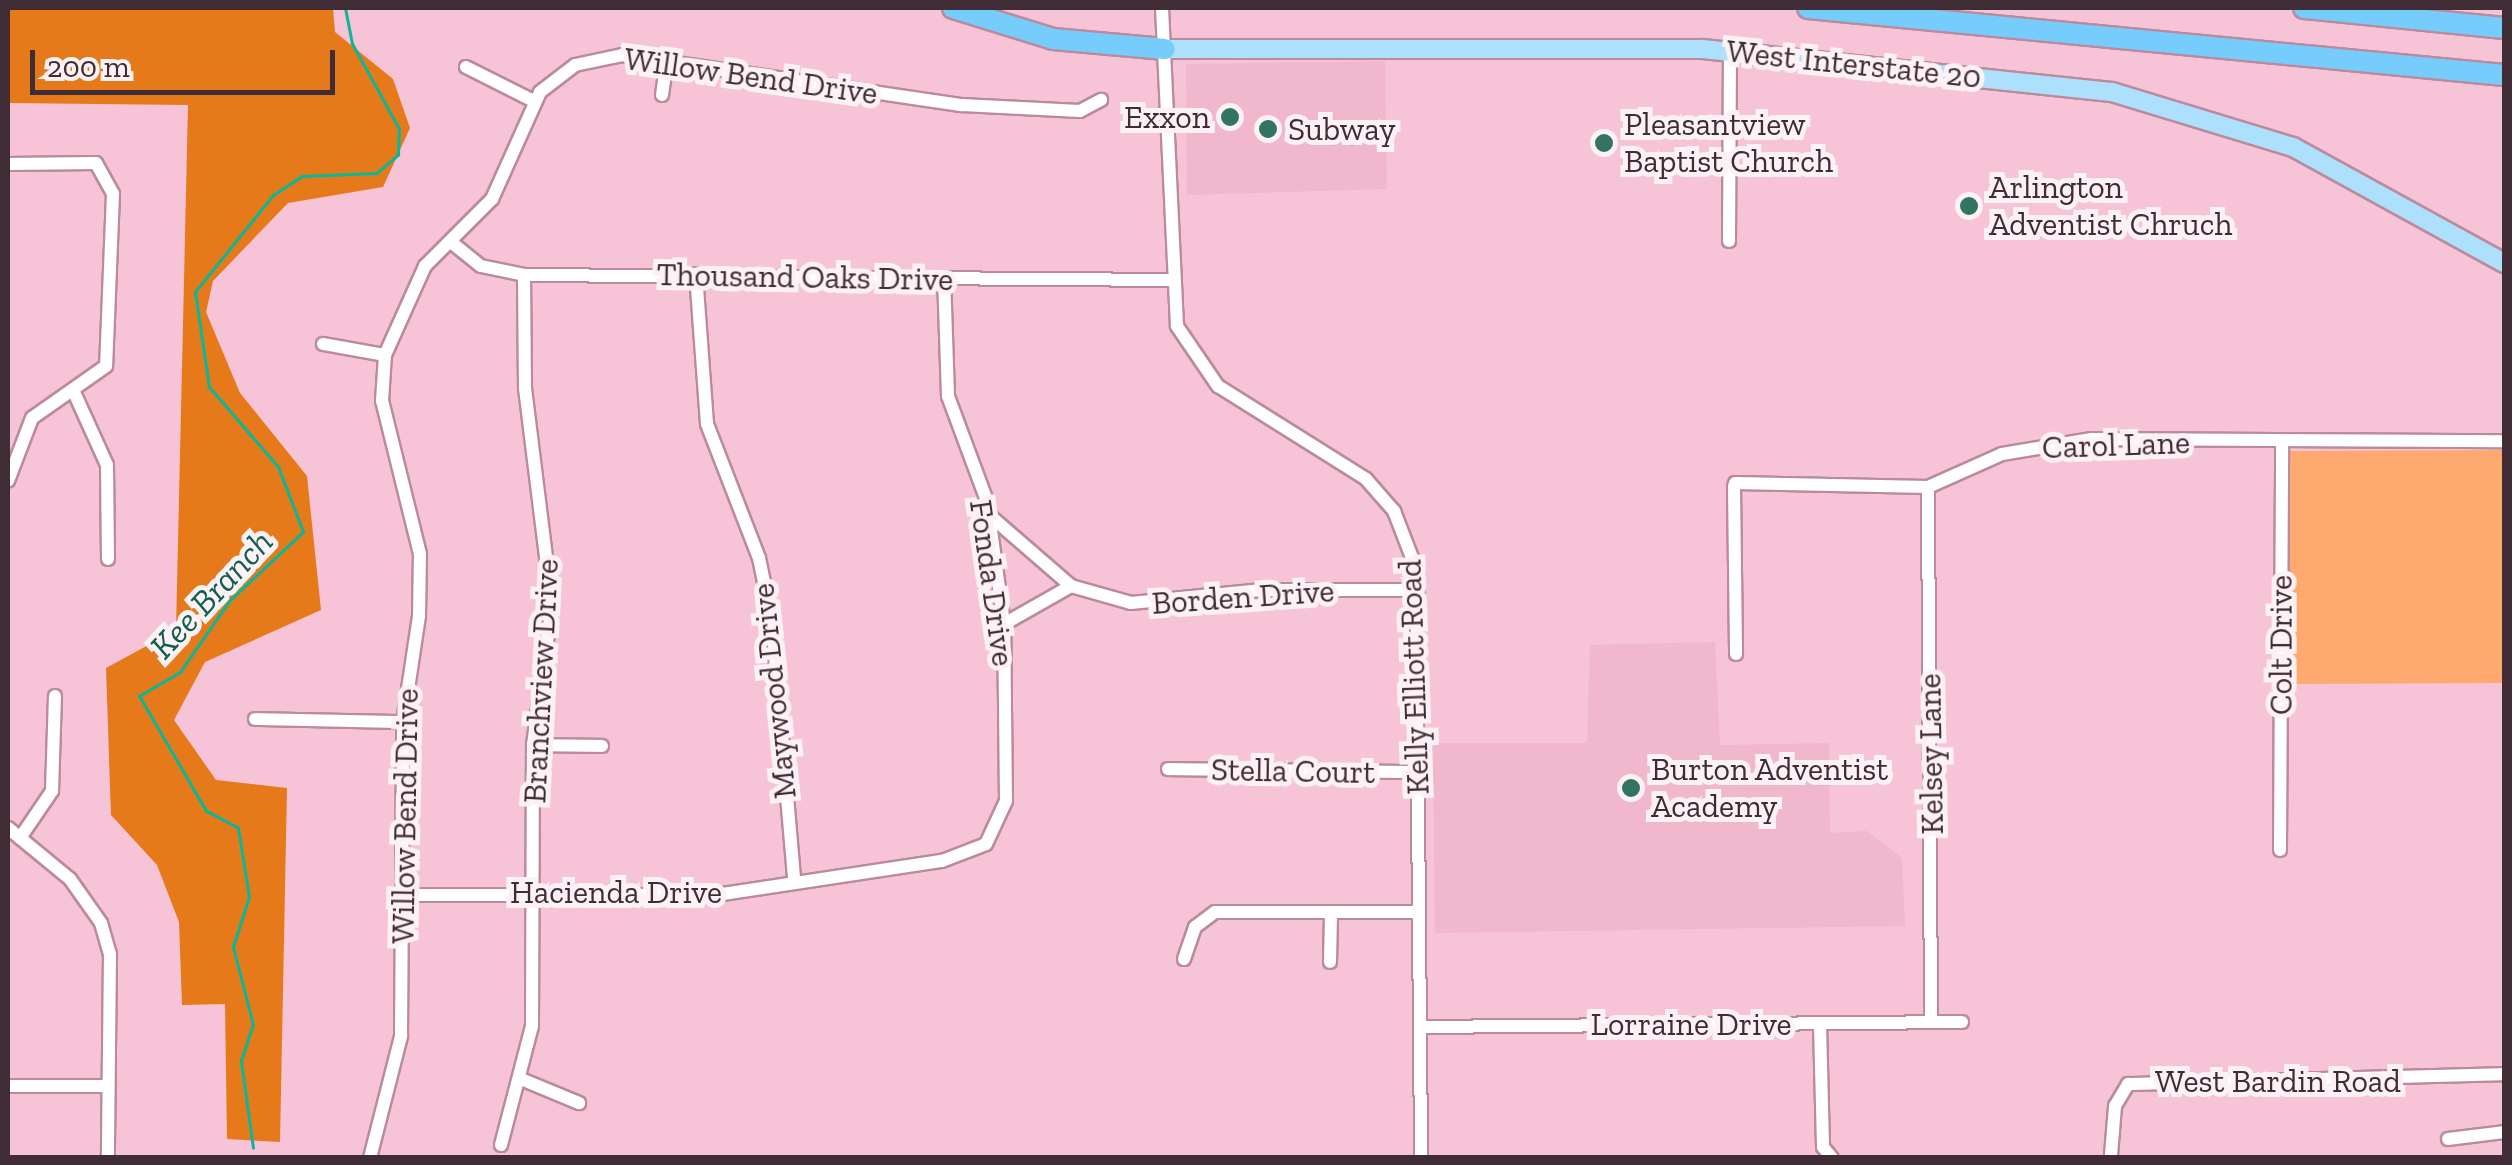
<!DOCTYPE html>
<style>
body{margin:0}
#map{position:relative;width:2512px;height:1165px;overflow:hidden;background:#f6c4d6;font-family:"Zilla Slab",serif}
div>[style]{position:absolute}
.built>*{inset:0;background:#f1b7cd}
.green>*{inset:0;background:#fea96f}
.forest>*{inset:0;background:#e6791a}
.stream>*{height:2.5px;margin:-1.25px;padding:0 1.25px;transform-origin:1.25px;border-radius:1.25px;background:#08b898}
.roads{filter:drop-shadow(2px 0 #ba8b9d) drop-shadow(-2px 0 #ba8b9d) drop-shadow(0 2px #ba8b9d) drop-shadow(0 -2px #ba8b9d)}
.minor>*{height:12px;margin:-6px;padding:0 6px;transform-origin:6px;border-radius:6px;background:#fff}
.major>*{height:18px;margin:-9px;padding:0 9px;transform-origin:9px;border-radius:9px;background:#ade0fd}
.highway>*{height:20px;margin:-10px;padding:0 10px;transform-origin:10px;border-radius:10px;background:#76ccfb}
.dots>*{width:28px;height:28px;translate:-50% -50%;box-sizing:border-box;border:5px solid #fcf2f5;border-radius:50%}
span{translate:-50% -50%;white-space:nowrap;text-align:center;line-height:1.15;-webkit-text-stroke:10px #fcf2f5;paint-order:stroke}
.street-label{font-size:32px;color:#402c34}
.poi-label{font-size:32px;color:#402c34}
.right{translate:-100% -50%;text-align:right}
.left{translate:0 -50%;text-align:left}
.water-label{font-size:35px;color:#11604f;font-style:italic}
.frame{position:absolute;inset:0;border:10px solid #402c34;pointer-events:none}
.scale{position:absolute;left:30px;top:50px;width:305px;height:45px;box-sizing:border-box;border:5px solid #402c34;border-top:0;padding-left:12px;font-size:30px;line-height:35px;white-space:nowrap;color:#402c34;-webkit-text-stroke:8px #fcf2f5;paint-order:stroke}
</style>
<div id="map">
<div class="built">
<i style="clip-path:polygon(1385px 61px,1387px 189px,1187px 195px,1186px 64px)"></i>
<i style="clip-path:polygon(1715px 642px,1720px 745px,1829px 743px,1830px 833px,1867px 831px,1902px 858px,1905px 926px,1435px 933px,1433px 743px,1587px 743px,1590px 645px)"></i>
</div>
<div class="green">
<i style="clip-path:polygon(2504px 450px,2504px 683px,2287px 684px,2286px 451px)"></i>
</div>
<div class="forest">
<i style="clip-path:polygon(8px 8px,333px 8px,335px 32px,393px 79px,410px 128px,383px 187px,288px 203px,213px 281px,206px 312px,240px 393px,307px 476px,321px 610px,205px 662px,174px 720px,216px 780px,287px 788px,280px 1142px,227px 1139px,225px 1004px,182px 1005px,179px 922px,157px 865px,111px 815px,106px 668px,176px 630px,188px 105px,8px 103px)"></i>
</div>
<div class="stream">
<i style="left:253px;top:1148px;width:88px;rotate:-97.9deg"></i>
<i style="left:241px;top:1061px;width:38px;rotate:-72deg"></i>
<i style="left:253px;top:1025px;width:81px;rotate:-104.4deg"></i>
<i style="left:233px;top:947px;width:52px;rotate:-72.3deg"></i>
<i style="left:249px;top:897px;width:70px;rotate:-99.1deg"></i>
<i style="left:238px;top:828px;width:36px;rotate:-152deg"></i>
<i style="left:206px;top:811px;width:133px;rotate:-120.2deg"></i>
<i style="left:139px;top:696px;width:48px;rotate:-30.3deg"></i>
<i style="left:180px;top:672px;width:88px;rotate:-55.2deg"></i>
<i style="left:230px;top:600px;width:100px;rotate:-43deg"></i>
<i style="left:303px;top:532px;width:70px;rotate:-111deg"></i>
<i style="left:278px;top:467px;width:106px;rotate:-130.8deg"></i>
<i style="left:209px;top:387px;width:96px;rotate:-98.4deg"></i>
<i style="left:195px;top:292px;width:124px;rotate:-51.2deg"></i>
<i style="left:273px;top:195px;width:35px;rotate:-33deg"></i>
<i style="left:302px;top:176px;width:75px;rotate:-2.3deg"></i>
<i style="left:377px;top:173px;width:28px;rotate:-41deg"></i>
<i style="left:398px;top:155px;width:26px;rotate:-88deg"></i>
<i style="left:399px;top:129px;width:97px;rotate:-118.9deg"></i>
<i style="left:352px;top:44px;width:37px;rotate:-101deg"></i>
</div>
<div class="roads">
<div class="minor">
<i style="left:1162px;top:8px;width:318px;rotate:87.3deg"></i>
<i style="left:1177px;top:326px;width:73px;rotate:55.7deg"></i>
<i style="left:1218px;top:386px;width:175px;rotate:32.1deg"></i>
<i style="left:1366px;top:479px;width:43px;rotate:48.8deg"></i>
<i style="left:1394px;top:511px;width:61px;rotate:68.9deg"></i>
<i style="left:1416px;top:568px;width:590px;rotate:89.51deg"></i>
<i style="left:466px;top:67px;width:76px;rotate:26.6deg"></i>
<i style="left:662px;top:95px;width:34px;rotate:-82deg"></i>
<i style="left:8px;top:164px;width:88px;rotate:-0.7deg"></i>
<i style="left:96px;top:163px;width:35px;rotate:61deg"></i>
<i style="left:113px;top:194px;width:172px;rotate:92.3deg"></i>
<i style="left:106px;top:366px;width:90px;rotate:144.9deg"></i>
<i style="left:32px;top:418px;width:67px;rotate:110.9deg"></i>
<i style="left:1729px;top:241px;width:190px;rotate:-89.7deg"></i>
<i style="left:451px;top:242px;width:38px;rotate:39deg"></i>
<i style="left:481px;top:266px;width:44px;rotate:11.8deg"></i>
<i style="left:524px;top:275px;width:645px;rotate:0.44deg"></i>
<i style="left:696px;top:274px;width:150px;rotate:85.8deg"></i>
<i style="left:707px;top:424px;width:144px;rotate:68.8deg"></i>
<i style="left:759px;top:558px;width:64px;rotate:78.3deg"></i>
<i style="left:772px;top:621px;width:258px;rotate:85.1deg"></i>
<i style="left:323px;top:344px;width:63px;rotate:10.1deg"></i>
<i style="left:73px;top:390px;width:82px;rotate:65.6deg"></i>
<i style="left:107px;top:465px;width:94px;rotate:89.4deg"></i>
<i style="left:1735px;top:483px;width:193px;rotate:1.2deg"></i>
<i style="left:1928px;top:487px;width:81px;rotate:-24deg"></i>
<i style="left:2002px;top:454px;width:91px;rotate:-9.5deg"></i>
<i style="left:2092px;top:439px;width:412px;rotate:0.3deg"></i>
<i style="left:1734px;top:486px;width:168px;rotate:89.3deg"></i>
<i style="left:1928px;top:487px;width:535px;rotate:89.68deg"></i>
<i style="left:988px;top:514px;width:110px;rotate:40.9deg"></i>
<i style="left:1071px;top:586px;width:62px;rotate:15.8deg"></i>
<i style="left:1131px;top:603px;width:132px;rotate:-5.7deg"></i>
<i style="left:1262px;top:590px;width:156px"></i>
<i style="left:1004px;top:624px;width:77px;rotate:-29.6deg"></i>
<i style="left:255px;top:719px;width:148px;rotate:1.2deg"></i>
<i style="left:533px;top:745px;width:69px;rotate:0.8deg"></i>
<i style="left:1168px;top:769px;width:250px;rotate:0.7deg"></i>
<i style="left:8px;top:828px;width:80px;rotate:39.4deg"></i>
<i style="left:70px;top:879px;width:54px;rotate:54.8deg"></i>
<i style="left:101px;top:923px;width:32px;rotate:74deg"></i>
<i style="left:110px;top:954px;width:204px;rotate:90.6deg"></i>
<i style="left:20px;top:838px;width:57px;rotate:-55.8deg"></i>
<i style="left:52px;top:791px;width:95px;rotate:-88.2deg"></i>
<i style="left:2280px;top:850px;width:410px;rotate:-89.7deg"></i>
<i style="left:402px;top:895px;width:314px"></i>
<i style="left:716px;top:895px;width:229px;rotate:-8.6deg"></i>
<i style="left:942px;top:861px;width:47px;rotate:-21.1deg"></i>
<i style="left:986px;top:844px;width:47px;rotate:-65.1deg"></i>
<i style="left:1006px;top:801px;width:177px;rotate:-90.6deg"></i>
<i style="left:1004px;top:624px;width:124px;rotate:-97.9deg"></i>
<i style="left:987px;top:501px;width:112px;rotate:-110.4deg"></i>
<i style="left:948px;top:396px;width:118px;rotate:-91.9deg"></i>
<i style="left:1184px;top:959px;width:34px;rotate:-71deg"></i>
<i style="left:1195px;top:927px;width:25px;rotate:-37deg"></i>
<i style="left:1215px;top:912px;width:204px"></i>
<i style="left:1330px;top:962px;width:49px;rotate:-88.8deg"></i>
<i style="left:1820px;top:1024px;width:123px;rotate:88.6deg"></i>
<i style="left:1823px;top:1147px;width:14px;rotate:51deg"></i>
<i style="left:1420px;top:1027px;width:542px;rotate:-0.53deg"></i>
<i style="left:521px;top:1079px;width:63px;rotate:22.5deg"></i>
<i style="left:8px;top:1086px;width:100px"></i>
<i style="left:2448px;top:1139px;width:56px;rotate:-7.1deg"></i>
<i style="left:501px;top:1145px;width:123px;rotate:-75.4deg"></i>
<i style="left:532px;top:1026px;width:281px;rotate:-89.8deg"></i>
<i style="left:533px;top:745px;width:141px;rotate:-82.3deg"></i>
<i style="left:552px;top:605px;width:218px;rotate:-97.1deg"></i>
<i style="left:525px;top:389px;width:114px;rotate:-90.5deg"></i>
<i style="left:2111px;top:1155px;width:49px;rotate:-85.3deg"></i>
<i style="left:2115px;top:1106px;width:26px;rotate:-59deg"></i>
<i style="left:2128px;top:1084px;width:376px;rotate:-1.5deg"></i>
<i style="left:370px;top:1158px;width:126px;rotate:-75.7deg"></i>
<i style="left:401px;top:1036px;width:314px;rotate:-89.6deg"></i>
<i style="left:403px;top:722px;width:107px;rotate:-81.4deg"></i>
<i style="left:419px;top:616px;width:62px;rotate:-89.1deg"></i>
<i style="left:420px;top:554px;width:158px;rotate:-103.9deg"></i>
<i style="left:382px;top:401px;width:46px;rotate:-86.3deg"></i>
<i style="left:385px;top:355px;width:98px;rotate:-65.8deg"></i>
<i style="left:425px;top:266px;width:95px;rotate:-45deg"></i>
<i style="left:492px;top:199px;width:117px;rotate:-65.8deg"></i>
<i style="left:540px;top:92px;width:44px;rotate:-37.6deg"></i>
<i style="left:575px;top:65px;width:48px;rotate:-12deg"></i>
<i style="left:622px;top:55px;width:344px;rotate:8.4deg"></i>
<i style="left:962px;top:105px;width:118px;rotate:2.9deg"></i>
<i style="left:1080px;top:111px;width:24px;rotate:-28deg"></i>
</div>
<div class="major">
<i style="left:1165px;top:49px;width:537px"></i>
<i style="left:1702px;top:49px;width:412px;rotate:6deg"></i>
<i style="left:2112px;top:92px;width:189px;rotate:16.9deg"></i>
<i style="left:2293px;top:147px;width:241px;rotate:28.8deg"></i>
</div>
<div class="highway">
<i style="left:953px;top:8px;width:105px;rotate:17.2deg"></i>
<i style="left:1053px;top:39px;width:112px;rotate:5.1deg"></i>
<i style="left:1808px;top:8px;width:699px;rotate:5.5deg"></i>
<i style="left:2304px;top:8px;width:201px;rotate:5.7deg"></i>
</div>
</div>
<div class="dots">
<i style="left:1230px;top:117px;background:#327362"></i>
<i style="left:1268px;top:129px;background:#327362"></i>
<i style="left:1604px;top:143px;background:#327362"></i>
<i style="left:1969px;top:206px;background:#327362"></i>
<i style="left:1631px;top:788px;background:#327362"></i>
</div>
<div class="street-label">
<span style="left:1854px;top:64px;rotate:6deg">West Interstate 20</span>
<span style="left:751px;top:76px;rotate:8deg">Willow Bend Drive</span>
<span style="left:805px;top:277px;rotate:1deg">Thousand Oaks Drive</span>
<span style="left:2116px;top:445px;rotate:-2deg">Carol Lane</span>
<span style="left:992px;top:583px;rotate:82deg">Fonda Drive</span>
<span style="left:1243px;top:597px;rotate:-4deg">Borden Drive</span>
<span style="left:2281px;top:645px;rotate:-90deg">Colt Drive</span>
<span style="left:1414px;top:677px;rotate:-92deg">Kelly Elliott Road</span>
<span style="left:541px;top:681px;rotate:-87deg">Branchview Drive</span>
<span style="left:774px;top:691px;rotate:-96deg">Maywood Drive</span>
<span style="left:1931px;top:754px;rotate:-91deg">Kelsey Lane</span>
<span style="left:1293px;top:771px;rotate:1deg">Stella Court</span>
<span style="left:405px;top:816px;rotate:-89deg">Willow Bend Drive</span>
<span style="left:616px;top:892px">Hacienda Drive</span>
<span style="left:1691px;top:1024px">Lorraine Drive</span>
<span style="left:2278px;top:1081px">West Bardin Road</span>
</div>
<div class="poi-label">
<span class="right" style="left:1210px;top:117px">Exxon</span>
<span class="left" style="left:1624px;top:143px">Pleasantview<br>Baptist Church</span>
<span class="left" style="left:1288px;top:129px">Subway</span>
<span class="left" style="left:1989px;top:206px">Arlington<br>Adventist Chruch</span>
<span class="left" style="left:1651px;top:788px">Burton Adventist<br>Academy</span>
</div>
<div class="water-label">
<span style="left:211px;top:594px;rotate:-47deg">Kee Branch</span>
</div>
<div class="frame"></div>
<div class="scale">200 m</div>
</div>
